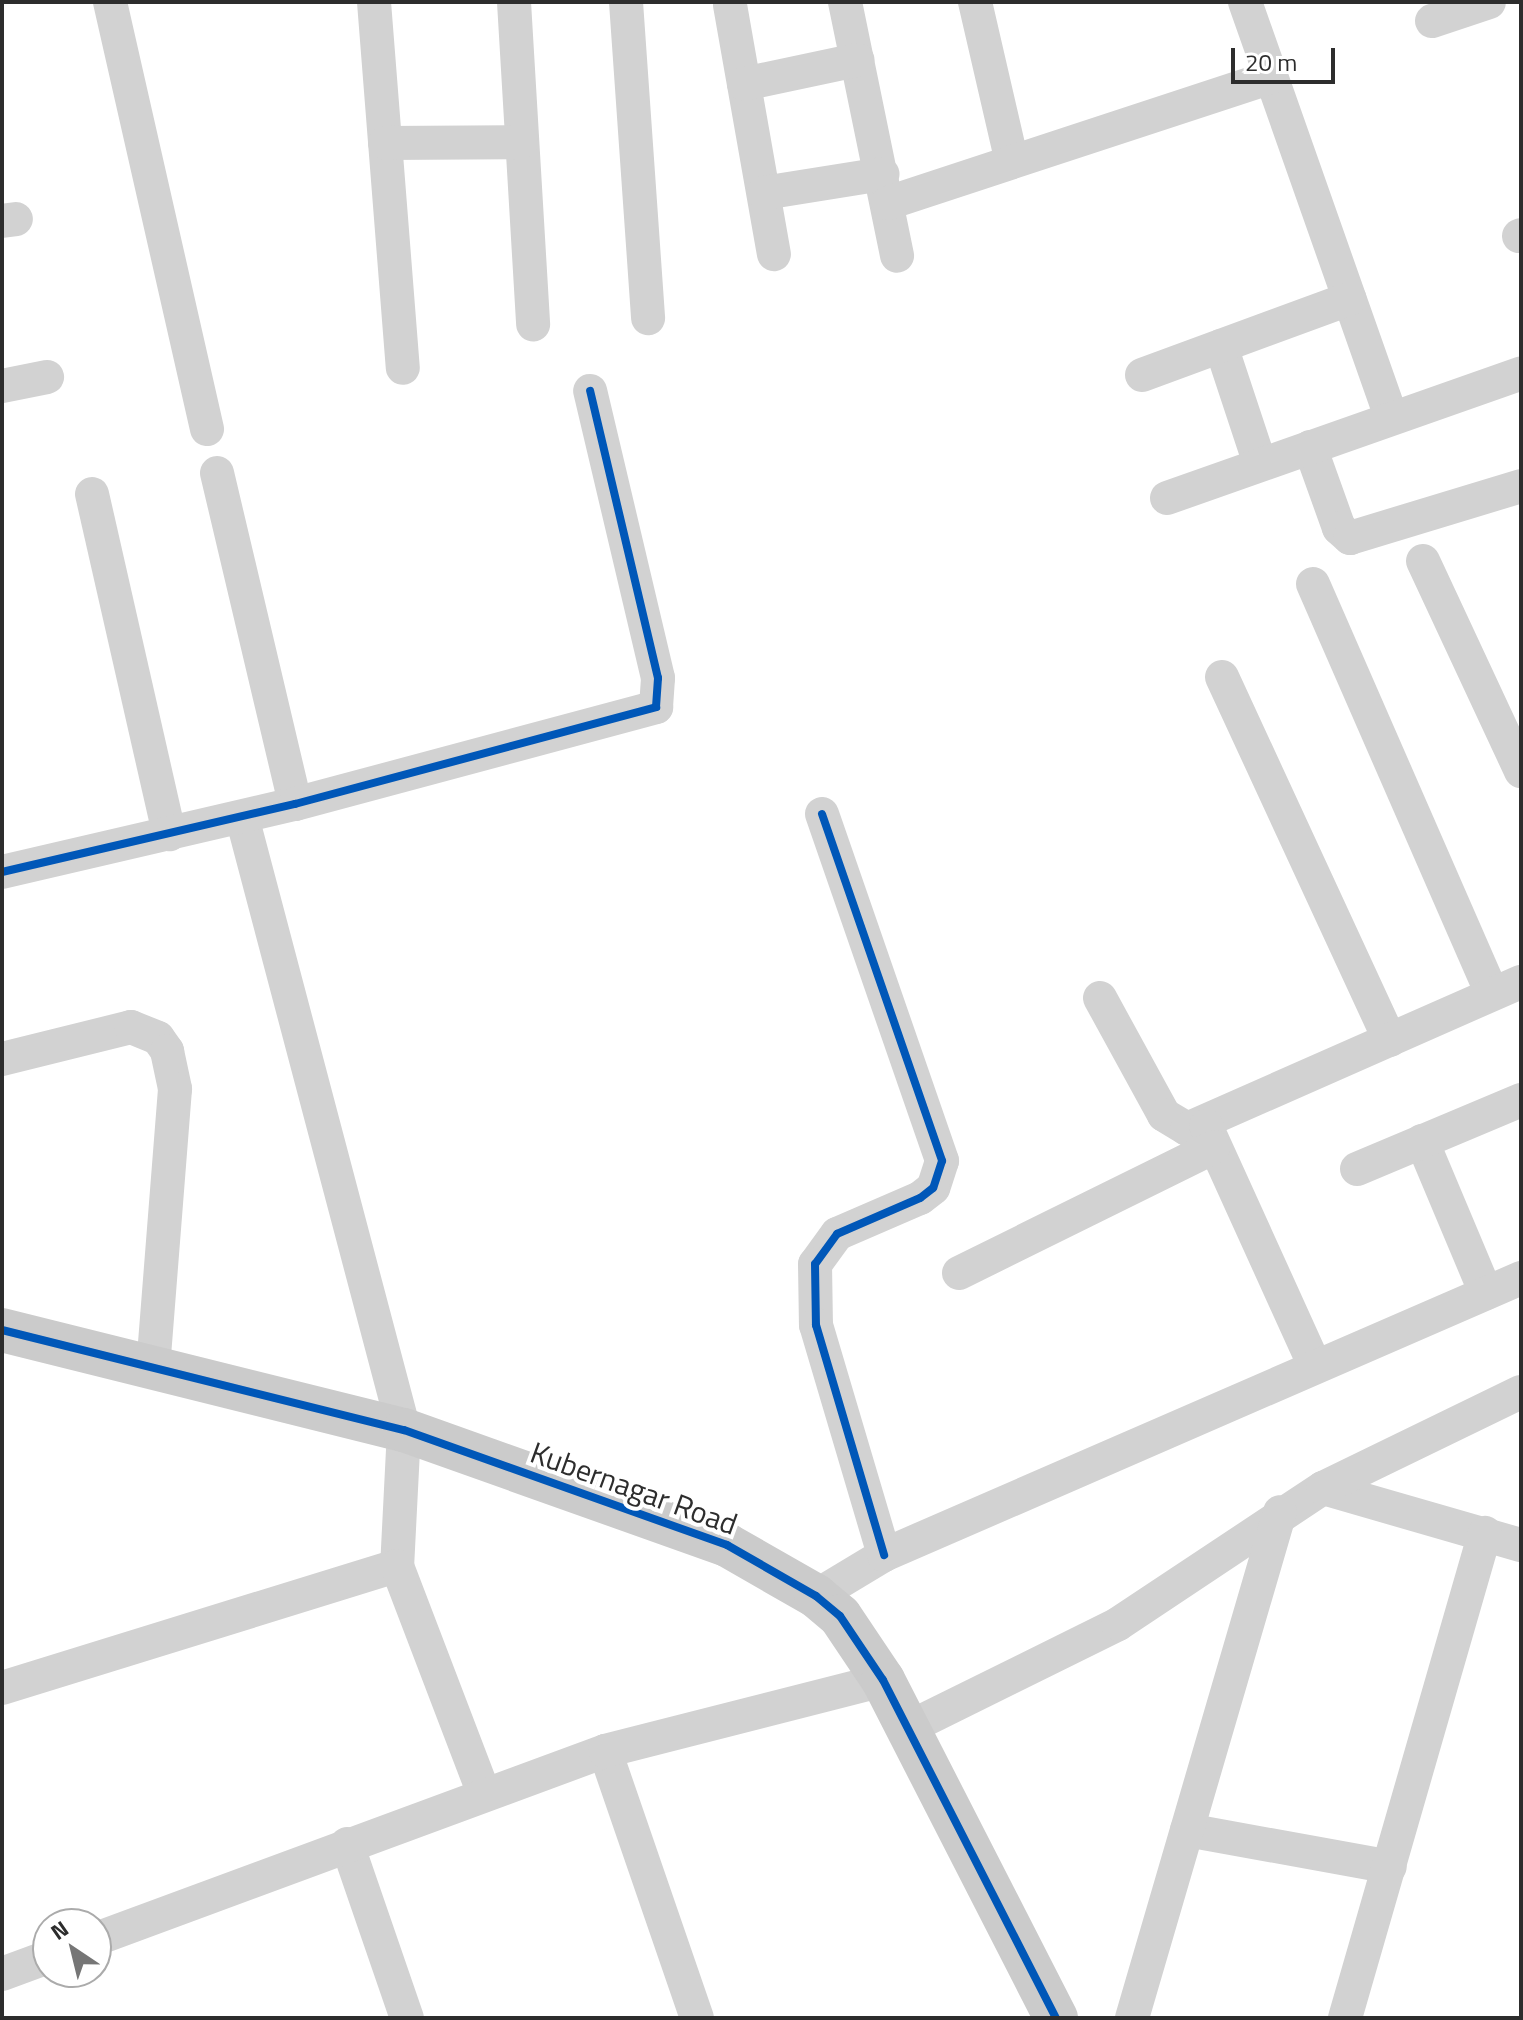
<!DOCTYPE html>
<style>
body{margin:0}
#map{position:relative;width:1523px;height:2020px;overflow:hidden;background:#fff;font-family:"Titillium Web",sans-serif}
div>[style]{position:absolute}
.street>*{height:34px;margin:-17px;padding:0 17px;transform-origin:17px;border-radius:17px;background:#d2d2d2}
.secondary>*{height:44px;margin:-22px;padding:0 22px;transform-origin:22px;border-radius:22px;background:#cbcbcb}
.cycleway>*{height:8px;margin:-4px;padding:0 4px;transform-origin:4px;border-radius:4px;background:#0057b8}
span{translate:-50% -50%;white-space:nowrap;text-align:center;line-height:1.15;-webkit-text-stroke:8px #fff;paint-order:stroke}
.street-label{font-size:30px;color:#2d2d2d}
.frame{position:absolute;inset:0;border:4px solid #2d2d2d;pointer-events:none}
.north{position:absolute;left:32px;top:1908px;width:80px;height:80px;box-sizing:border-box;background:#fff;border:2px solid #ababab;border-radius:50%;rotate:325deg;font-size:22px;font-weight:700;line-height:32px;text-align:center;color:#2d2d2d}
.north::after{content:'';display:block;margin:auto;width:28px;height:36px;background:#767676;clip-path:polygon(50% 0,100% 100%,50% 72%,0 100%)}
.scale{position:absolute;left:1231px;top:48px;width:104px;height:36px;box-sizing:border-box;border:4px solid #2d2d2d;border-top:0;padding-left:10px;font-size:24px;line-height:28px;white-space:nowrap;color:#2d2d2d;-webkit-text-stroke:6px #fff;paint-order:stroke}
</style>
<div id="map">
<div class="street">
<i style="left:110px;top:2px;width:438px;rotate:77.2deg"></i>
<i style="left:374px;top:2px;width:367px;rotate:85.5deg"></i>
<i style="left:514px;top:2px;width:323px;rotate:86.6deg"></i>
<i style="left:626px;top:2px;width:317px;rotate:86deg"></i>
<i style="left:845px;top:2px;width:259px;rotate:78.4deg"></i>
<i style="left:975px;top:2px;width:164px;rotate:77deg"></i>
<i style="left:1245px;top:2px;width:440px;rotate:70.6deg"></i>
<i style="left:730px;top:5px;width:253px;rotate:80deg"></i>
<i style="left:1432px;top:21px;width:60px;rotate:-18.4deg"></i>
<i style="left:744px;top:84px;width:116px;rotate:-12deg"></i>
<i style="left:385px;top:143px;width:136px;rotate:-0.4deg"></i>
<i style="left:764px;top:193px;width:120px;rotate:-9.1deg"></i>
<i style="left:888px;top:203px;width:403px;rotate:-18.2deg"></i>
<i style="left:2px;top:221px;width:14px;rotate:-8deg"></i>
<i style="left:1519px;top:236px;width:2px;rotate:-27deg"></i>
<i style="left:1221px;top:346px;width:124px;rotate:71.7deg"></i>
<i style="left:1142px;top:375px;width:221px;rotate:-20.2deg"></i>
<i style="left:2px;top:386px;width:46px;rotate:-11.3deg"></i>
<i style="left:1310px;top:447px;width:86px;rotate:70.3deg"></i>
<i style="left:1339px;top:528px;width:15px;rotate:42deg"></i>
<i style="left:1350px;top:538px;width:179px;rotate:-16.9deg"></i>
<i style="left:217px;top:473px;width:340px;rotate:76.7deg"></i>
<i style="left:92px;top:494px;width:349px;rotate:77.2deg"></i>
<i style="left:1167px;top:498px;width:375px;rotate:-19.4deg"></i>
<i style="left:1423px;top:561px;width:232px;rotate:65deg"></i>
<i style="left:1313px;top:584px;width:447px;rotate:66.4deg"></i>
<i style="left:1222px;top:677px;width:400px;rotate:65.2deg"></i>
<i style="left:822px;top:814px;width:367px;rotate:70.9deg"></i>
<i style="left:942px;top:1161px;width:28px;rotate:108deg"></i>
<i style="left:933px;top:1188px;width:16px;rotate:142deg"></i>
<i style="left:920px;top:1198px;width:90px;rotate:156.6deg"></i>
<i style="left:837px;top:1234px;width:37px;rotate:126deg"></i>
<i style="left:815px;top:1264px;width:61px;rotate:89.1deg"></i>
<i style="left:816px;top:1325px;width:240px;rotate:73.5deg"></i>
<i style="left:242px;top:817px;width:634px;rotate:75.2deg"></i>
<i style="left:404px;top:1430px;width:136px;rotate:92.9deg"></i>
<i style="left:2px;top:872px;width:301px;rotate:-13.1deg"></i>
<i style="left:295px;top:804px;width:374px;rotate:-15deg"></i>
<i style="left:656px;top:707px;width:29px;rotate:-86deg"></i>
<i style="left:658px;top:678px;width:295px;rotate:-103.3deg"></i>
<i style="left:1100px;top:998px;width:133px;rotate:61.3deg"></i>
<i style="left:1164px;top:1115px;width:27px;rotate:31deg"></i>
<i style="left:1187px;top:1129px;width:365px;rotate:-23.8deg"></i>
<i style="left:2px;top:1059px;width:133px;rotate:-13.9deg"></i>
<i style="left:131px;top:1027px;width:29px;rotate:22deg"></i>
<i style="left:158px;top:1038px;width:16px;rotate:55deg"></i>
<i style="left:167px;top:1051px;width:39px;rotate:78deg"></i>
<i style="left:175px;top:1089px;width:280px;rotate:94.5deg"></i>
<i style="left:1206px;top:1126px;width:264px;rotate:65.6deg"></i>
<i style="left:1422px;top:1141px;width:165px;rotate:67.2deg"></i>
<i style="left:1357px;top:1169px;width:178px;rotate:-22.8deg"></i>
<i style="left:959px;top:1273px;width:284px;rotate:-26.3deg"></i>
<i style="left:1323px;top:1488px;width:206px;rotate:16.1deg"></i>
<i style="left:816px;top:1596px;width:79px;rotate:-31.1deg"></i>
<i style="left:884px;top:1555px;width:695px;rotate:-23.5deg"></i>
<i style="left:2px;top:1688px;width:413px;rotate:-17.2deg"></i>
<i style="left:397px;top:1566px;width:244px;rotate:69.1deg"></i>
<i style="left:908px;top:1728px;width:234px;rotate:-26.3deg"></i>
<i style="left:1118px;top:1624px;width:246px;rotate:-33.6deg"></i>
<i style="left:1323px;top:1488px;width:220px;rotate:-25.9deg"></i>
<i style="left:605px;top:1751px;width:282px;rotate:71deg"></i>
<i style="left:1187px;top:1830px;width:206px;rotate:10.3deg"></i>
<i style="left:347px;top:1844px;width:184px;rotate:71deg"></i>
<i style="left:96px;top:1939px;width:543px;rotate:-20.27deg"></i>
<i style="left:605px;top:1751px;width:287px;rotate:-14.3deg"></i>
<i style="left:2px;top:1974px;width:49px;rotate:-20.3deg"></i>
<i style="left:1132px;top:2018px;width:527px;rotate:-73.7deg"></i>
<i style="left:1345px;top:2018px;width:505px;rotate:-73.9deg"></i>
</div>
<div class="secondary">
<i style="left:2px;top:1330px;width:414px;rotate:14deg"></i>
<i style="left:404px;top:1430px;width:343px;rotate:19.6deg"></i>
<i style="left:727px;top:1545px;width:103px;rotate:29.8deg"></i>
<i style="left:816px;top:1596px;width:31px;rotate:40deg"></i>
<i style="left:840px;top:1616px;width:77px;rotate:56.1deg"></i>
<i style="left:883px;top:1680px;width:380px;rotate:62.9deg"></i>
</div>
<div class="cycleway">
<i style="left:822px;top:814px;width:367px;rotate:70.9deg"></i>
<i style="left:942px;top:1161px;width:28px;rotate:108deg"></i>
<i style="left:933px;top:1188px;width:16px;rotate:142deg"></i>
<i style="left:920px;top:1198px;width:90px;rotate:156.6deg"></i>
<i style="left:837px;top:1234px;width:37px;rotate:126deg"></i>
<i style="left:815px;top:1264px;width:61px;rotate:89.1deg"></i>
<i style="left:816px;top:1325px;width:240px;rotate:73.5deg"></i>
<i style="left:2px;top:872px;width:301px;rotate:-13.1deg"></i>
<i style="left:295px;top:804px;width:374px;rotate:-15deg"></i>
<i style="left:656px;top:707px;width:29px;rotate:-86deg"></i>
<i style="left:658px;top:678px;width:295px;rotate:-103.3deg"></i>
<i style="left:2px;top:1330px;width:414px;rotate:14deg"></i>
<i style="left:404px;top:1430px;width:343px;rotate:19.6deg"></i>
<i style="left:727px;top:1545px;width:103px;rotate:29.8deg"></i>
<i style="left:816px;top:1596px;width:31px;rotate:40deg"></i>
<i style="left:840px;top:1616px;width:77px;rotate:56.1deg"></i>
<i style="left:883px;top:1680px;width:380px;rotate:62.9deg"></i>
</div>
<div class="street-label">
<span style="left:634px;top:1488px;rotate:20deg">Kubernagar Road</span>
</div>
<div class="frame"></div>
<div class="north">N</div>
<div class="scale">20 m</div>
</div>
